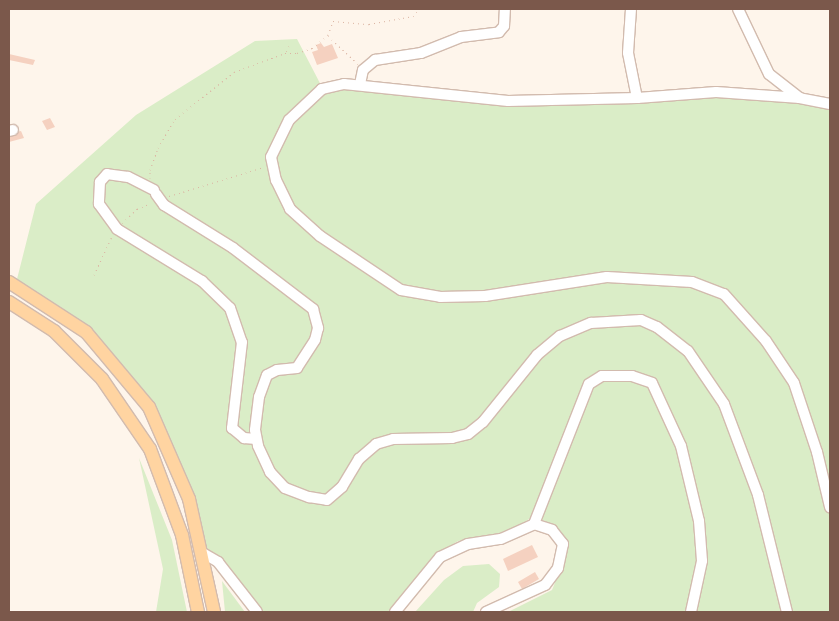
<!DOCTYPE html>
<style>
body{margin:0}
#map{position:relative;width:839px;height:621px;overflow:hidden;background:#fef5eb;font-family:"Roboto Condensed",sans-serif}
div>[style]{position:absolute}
.green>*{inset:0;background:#daedc7}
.building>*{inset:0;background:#f5d1c0}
.path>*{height:1px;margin-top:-0.5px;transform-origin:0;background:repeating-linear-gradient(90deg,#dbb4a2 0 1px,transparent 0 5px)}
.roads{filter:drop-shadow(1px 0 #d2bbae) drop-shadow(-1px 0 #d2bbae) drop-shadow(0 1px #d2bbae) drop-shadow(0 -1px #d2bbae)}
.minor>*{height:10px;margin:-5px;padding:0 5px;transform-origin:5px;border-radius:5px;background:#fff}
.major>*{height:12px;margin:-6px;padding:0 6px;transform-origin:6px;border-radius:6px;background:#ffd4a1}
span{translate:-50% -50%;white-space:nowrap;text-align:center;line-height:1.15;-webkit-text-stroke:4.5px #fff9f2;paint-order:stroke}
.frame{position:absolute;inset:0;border:10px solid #7b584b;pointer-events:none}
</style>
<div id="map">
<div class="green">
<i style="clip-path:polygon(297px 39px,323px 89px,344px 84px,508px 101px,716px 92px,830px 104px,830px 612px,508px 612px,552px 590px,563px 563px,567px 542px,557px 528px,534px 515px,521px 525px,491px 536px,458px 541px,438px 554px,394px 612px,257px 612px,218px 562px,201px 552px,183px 486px,149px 407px,86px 332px,15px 287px,36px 204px,136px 115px,255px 41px)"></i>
<i style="clip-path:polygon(139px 458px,172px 540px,187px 612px,156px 612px,163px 569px)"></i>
<i style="clip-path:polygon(489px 564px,500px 574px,499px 587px,477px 603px,473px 612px,415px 612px,444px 580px,463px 566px)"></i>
<i style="clip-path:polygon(222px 581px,245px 612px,225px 612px)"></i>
</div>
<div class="building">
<i style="clip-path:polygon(321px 43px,324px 47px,332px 44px,338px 58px,317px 65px,312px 52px,318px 50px,316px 45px)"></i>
<i style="clip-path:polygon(9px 54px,35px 60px,33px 65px,9px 60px)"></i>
<i style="clip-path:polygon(50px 118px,55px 127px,47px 130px,42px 121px)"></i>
<i style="clip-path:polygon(21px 131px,24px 138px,9px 142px,9px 134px)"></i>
<i style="clip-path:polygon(532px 545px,538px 557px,508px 571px,503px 559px)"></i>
<i style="clip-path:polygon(535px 572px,539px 579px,522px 589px,518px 582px)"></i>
</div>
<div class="path">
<i style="left:328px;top:36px;width:41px;rotate:43deg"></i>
<i style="left:289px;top:46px;width:8px;rotate:120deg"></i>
<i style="left:285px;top:53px;width:12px"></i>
<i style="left:297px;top:53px;width:16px;rotate:-18deg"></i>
<i style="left:312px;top:48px;width:21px;rotate:-39deg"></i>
<i style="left:328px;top:35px;width:15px;rotate:-70deg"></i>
<i style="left:333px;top:21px;width:36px;rotate:5deg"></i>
<i style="left:369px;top:24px;width:45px;rotate:-10.3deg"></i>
<i style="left:413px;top:16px;width:10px;rotate:-45deg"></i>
<i style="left:150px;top:178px;width:8px;rotate:-90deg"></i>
<i style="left:150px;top:170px;width:23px;rotate:-70deg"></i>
<i style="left:158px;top:148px;width:34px;rotate:-60deg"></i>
<i style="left:175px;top:119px;width:75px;rotate:-38.5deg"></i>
<i style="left:234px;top:72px;width:54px;rotate:-20.4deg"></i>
<i style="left:169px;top:196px;width:99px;rotate:-17deg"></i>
<i style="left:122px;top:223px;width:21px;rotate:-43deg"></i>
<i style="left:137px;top:209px;width:15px;rotate:-23deg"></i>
<i style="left:94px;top:275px;width:43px;rotate:-65.2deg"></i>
</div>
<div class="roads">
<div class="minor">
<i style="left:631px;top:9px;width:44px;rotate:93.9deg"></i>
<i style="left:628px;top:53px;width:46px;rotate:78.7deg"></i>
<i style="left:738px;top:9px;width:72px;rotate:64.5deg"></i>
<i style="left:769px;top:74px;width:39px;rotate:38deg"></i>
<i style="left:360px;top:84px;width:14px;rotate:-78deg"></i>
<i style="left:363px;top:70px;width:16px;rotate:-40deg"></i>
<i style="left:375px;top:60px;width:47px;rotate:-8.7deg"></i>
<i style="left:421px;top:53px;width:43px;rotate:-21.8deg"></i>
<i style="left:461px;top:37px;width:38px;rotate:-7deg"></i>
<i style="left:499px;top:32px;width:8px;rotate:-50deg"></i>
<i style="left:504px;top:26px;width:17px;rotate:-87deg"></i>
<i style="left:830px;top:104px;width:31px;rotate:-169deg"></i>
<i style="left:800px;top:98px;width:84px;rotate:-175.9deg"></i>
<i style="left:716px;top:92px;width:79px;rotate:175.7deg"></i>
<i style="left:637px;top:98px;width:129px;rotate:178.7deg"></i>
<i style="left:508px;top:101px;width:165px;rotate:-174.1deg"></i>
<i style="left:344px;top:84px;width:23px;rotate:167deg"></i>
<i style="left:322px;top:89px;width:45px;rotate:136.8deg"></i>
<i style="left:289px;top:120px;width:41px;rotate:115.9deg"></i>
<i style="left:271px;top:157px;width:24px;rotate:78deg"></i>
<i style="left:276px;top:180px;width:32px;rotate:64deg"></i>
<i style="left:290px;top:209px;width:40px;rotate:42deg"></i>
<i style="left:320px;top:236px;width:97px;rotate:33.7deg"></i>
<i style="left:401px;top:290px;width:40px;rotate:10deg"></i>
<i style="left:440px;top:297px;width:45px;rotate:-1.3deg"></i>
<i style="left:485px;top:296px;width:123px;rotate:-8.9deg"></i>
<i style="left:607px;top:277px;width:85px;rotate:3.4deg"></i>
<i style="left:692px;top:282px;width:34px;rotate:21deg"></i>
<i style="left:724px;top:294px;width:63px;rotate:48.2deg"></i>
<i style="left:766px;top:341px;width:50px;rotate:56.3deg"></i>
<i style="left:794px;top:383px;width:73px;rotate:71.6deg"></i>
<i style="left:817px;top:452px;width:57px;rotate:76.7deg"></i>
<i style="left:9px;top:131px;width:4px;rotate:-14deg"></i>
<i style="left:154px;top:190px;width:29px;rotate:-153deg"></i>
<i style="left:128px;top:177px;width:21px;rotate:-172deg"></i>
<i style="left:107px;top:174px;width:11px;rotate:131deg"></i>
<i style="left:100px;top:182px;width:22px;rotate:93deg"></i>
<i style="left:99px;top:204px;width:31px;rotate:54deg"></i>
<i style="left:117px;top:229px;width:100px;rotate:31.5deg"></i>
<i style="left:202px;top:281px;width:39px;rotate:44deg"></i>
<i style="left:230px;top:308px;width:36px;rotate:71deg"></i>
<i style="left:242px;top:342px;width:87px;rotate:96.6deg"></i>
<i style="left:232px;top:428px;width:16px;rotate:40deg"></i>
<i style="left:244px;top:438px;width:12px;rotate:5deg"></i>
<i style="left:156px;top:194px;width:14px;rotate:54deg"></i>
<i style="left:164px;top:205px;width:81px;rotate:31.9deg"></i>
<i style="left:233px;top:248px;width:101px;rotate:37.3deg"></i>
<i style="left:313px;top:309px;width:20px;rotate:75deg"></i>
<i style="left:318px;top:328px;width:12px;rotate:104deg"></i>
<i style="left:315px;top:340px;width:33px;rotate:123deg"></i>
<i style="left:297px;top:368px;width:20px;rotate:174deg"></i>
<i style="left:277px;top:370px;width:11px;rotate:153deg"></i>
<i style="left:267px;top:375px;width:23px;rotate:110deg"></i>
<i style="left:259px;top:397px;width:33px;rotate:97deg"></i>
<i style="left:255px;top:430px;width:16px;rotate:79deg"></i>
<i style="left:258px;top:446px;width:29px;rotate:65deg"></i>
<i style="left:270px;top:472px;width:22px;rotate:47deg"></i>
<i style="left:285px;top:488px;width:26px;rotate:21deg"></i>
<i style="left:309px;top:497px;width:18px;rotate:9deg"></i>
<i style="left:327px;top:500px;width:20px;rotate:-41deg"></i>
<i style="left:342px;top:487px;width:33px;rotate:-59deg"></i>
<i style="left:359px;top:459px;width:23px;rotate:-41deg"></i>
<i style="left:376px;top:444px;width:18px;rotate:-16deg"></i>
<i style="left:393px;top:439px;width:59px;rotate:-1deg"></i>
<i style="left:452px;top:438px;width:16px;rotate:-14deg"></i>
<i style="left:468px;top:434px;width:19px;rotate:-39deg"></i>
<i style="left:483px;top:422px;width:86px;rotate:-51.1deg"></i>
<i style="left:537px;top:355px;width:30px;rotate:-40deg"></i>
<i style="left:560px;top:336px;width:34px;rotate:-23deg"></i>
<i style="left:591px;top:323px;width:50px;rotate:-3.4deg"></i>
<i style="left:641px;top:320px;width:17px;rotate:24deg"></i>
<i style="left:657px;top:327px;width:39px;rotate:38deg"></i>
<i style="left:688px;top:351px;width:64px;rotate:55.8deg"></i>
<i style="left:724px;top:404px;width:97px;rotate:69.5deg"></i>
<i style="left:758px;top:495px;width:121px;rotate:76.1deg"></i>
<i style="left:534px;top:524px;width:150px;rotate:-68.6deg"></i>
<i style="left:589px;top:384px;width:15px;rotate:-32deg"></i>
<i style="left:602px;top:376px;width:30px"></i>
<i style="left:632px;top:376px;width:21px;rotate:19deg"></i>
<i style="left:652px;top:383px;width:69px;rotate:65.3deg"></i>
<i style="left:681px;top:446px;width:77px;rotate:76.5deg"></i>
<i style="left:699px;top:521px;width:40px;rotate:85.7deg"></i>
<i style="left:702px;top:561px;width:52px;rotate:102.2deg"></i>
<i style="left:201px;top:552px;width:20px;rotate:30deg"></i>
<i style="left:218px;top:562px;width:63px;rotate:52deg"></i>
<i style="left:395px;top:612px;width:71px;rotate:-50.7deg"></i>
<i style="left:440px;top:557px;width:31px;rotate:-25deg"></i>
<i style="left:468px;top:544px;width:33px;rotate:-9deg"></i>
<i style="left:501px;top:539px;width:36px;rotate:-24deg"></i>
<i style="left:534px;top:524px;width:19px;rotate:18deg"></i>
<i style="left:552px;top:530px;width:18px;rotate:52deg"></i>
<i style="left:563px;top:544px;width:25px;rotate:102deg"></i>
<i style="left:558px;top:568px;width:21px;rotate:127deg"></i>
<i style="left:545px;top:585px;width:65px;rotate:155.4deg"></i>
</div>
<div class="major">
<i style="left:9px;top:282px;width:92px;rotate:33deg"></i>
<i style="left:86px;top:332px;width:98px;rotate:50deg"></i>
<i style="left:149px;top:407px;width:100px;rotate:66.5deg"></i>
<i style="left:189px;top:499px;width:116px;rotate:77.5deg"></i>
<i style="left:9px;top:302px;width:54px;rotate:32.8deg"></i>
<i style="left:54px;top:331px;width:68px;rotate:45deg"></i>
<i style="left:102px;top:379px;width:85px;rotate:55.6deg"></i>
<i style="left:150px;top:449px;width:92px;rotate:69.6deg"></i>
<i style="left:182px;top:535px;width:79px;rotate:78.3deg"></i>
</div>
</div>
<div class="frame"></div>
</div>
